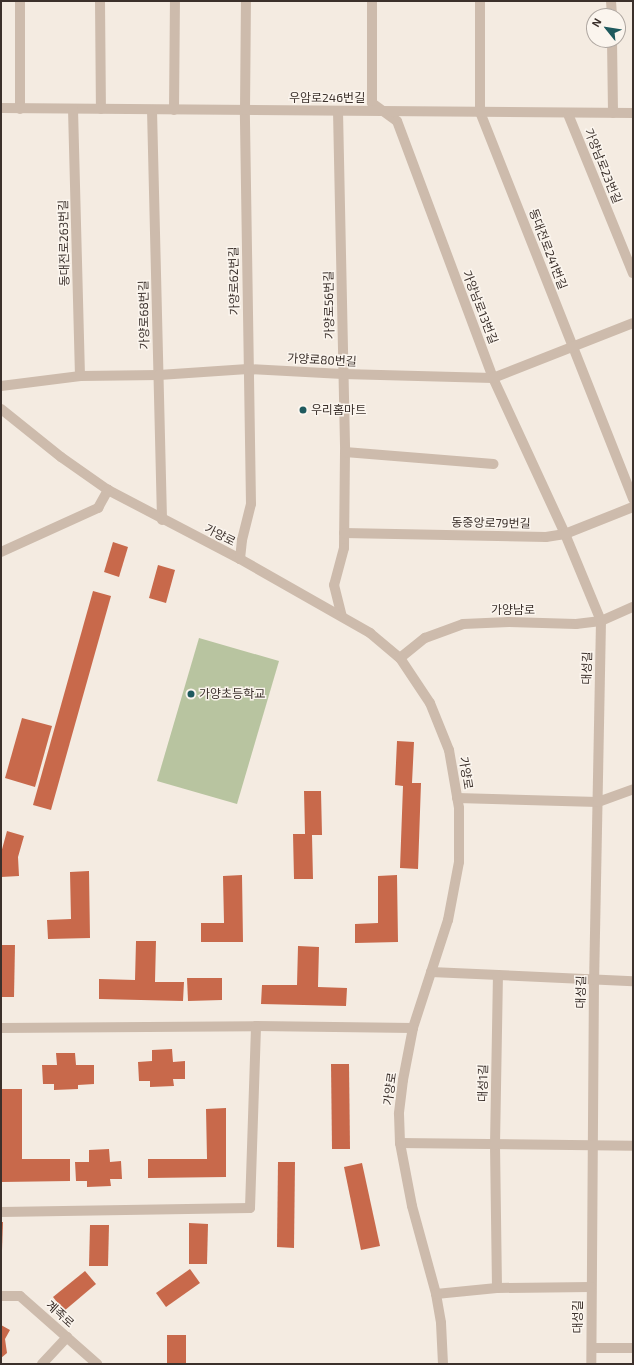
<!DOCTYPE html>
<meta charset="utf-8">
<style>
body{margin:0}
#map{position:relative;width:634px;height:1365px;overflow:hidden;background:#f4ebe1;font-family:"Exo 2","Noto Sans KR",sans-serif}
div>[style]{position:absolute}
.green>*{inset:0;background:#b8c4a0}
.building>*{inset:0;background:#c8694b}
.minor>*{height:10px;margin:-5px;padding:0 5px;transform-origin:5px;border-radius:5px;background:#cdbbac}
.dots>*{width:11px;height:11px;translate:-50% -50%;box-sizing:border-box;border:2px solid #fbf5ee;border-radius:50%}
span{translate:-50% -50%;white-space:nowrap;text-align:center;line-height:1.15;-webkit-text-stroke:3px #fbf5ee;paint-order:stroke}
.street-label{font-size:12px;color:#3b302b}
.poi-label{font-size:12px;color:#3b302b}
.left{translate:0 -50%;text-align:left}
.frame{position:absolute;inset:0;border:2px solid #3b302b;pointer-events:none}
.north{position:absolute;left:586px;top:8px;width:40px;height:40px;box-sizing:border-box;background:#fbf5ee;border:1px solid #aea6a0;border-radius:50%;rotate:300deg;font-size:11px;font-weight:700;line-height:16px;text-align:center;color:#3b302b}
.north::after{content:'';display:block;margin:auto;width:14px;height:18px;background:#1f5a5e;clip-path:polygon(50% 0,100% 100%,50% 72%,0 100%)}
</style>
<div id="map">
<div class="green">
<i style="clip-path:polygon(199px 638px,279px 661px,237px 804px,157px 781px)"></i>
</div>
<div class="building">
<i style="clip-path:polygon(113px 542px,128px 547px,119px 577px,104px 572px)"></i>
<i style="clip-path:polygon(158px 565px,175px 570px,166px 603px,149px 598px)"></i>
<i style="clip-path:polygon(93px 591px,111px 596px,51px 810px,33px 805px)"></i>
<i style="clip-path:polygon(22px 718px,52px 726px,35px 787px,5px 778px)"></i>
<i style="clip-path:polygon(397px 741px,414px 742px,412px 783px,421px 783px,418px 869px,400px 868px,403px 786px,395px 785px)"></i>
<i style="clip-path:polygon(304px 791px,321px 791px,322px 835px,312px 835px,313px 879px,294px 879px,293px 834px,305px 834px)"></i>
<i style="clip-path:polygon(7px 831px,24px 836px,18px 857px,19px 876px,1px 877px,1px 853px)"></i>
<i style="clip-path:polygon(89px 871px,90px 938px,48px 939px,47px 920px,71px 919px,70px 872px)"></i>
<i style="clip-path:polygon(242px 875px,243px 942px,201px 942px,201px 923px,224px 923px,223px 876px)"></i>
<i style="clip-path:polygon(397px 875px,398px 942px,355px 943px,355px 924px,378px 923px,378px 876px)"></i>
<i style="clip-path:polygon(136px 941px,156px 941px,155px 982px,184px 982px,183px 1001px,99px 999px,99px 979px,135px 980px)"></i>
<i style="clip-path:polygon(1px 945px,15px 945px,14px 997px,1px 997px)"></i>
<i style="clip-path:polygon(298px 946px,319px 947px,318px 987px,347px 988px,346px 1006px,261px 1004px,262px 985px,297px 985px)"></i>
<i style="clip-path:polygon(187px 978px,222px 978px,222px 1000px,188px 1001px)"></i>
<i style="clip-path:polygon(172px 1049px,173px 1062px,185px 1061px,185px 1079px,173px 1079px,174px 1086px,150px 1087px,150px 1081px,139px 1081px,138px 1062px,152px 1061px,152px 1050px)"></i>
<i style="clip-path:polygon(56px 1053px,75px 1053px,76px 1065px,94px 1065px,94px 1084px,78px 1085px,78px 1089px,54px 1090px,54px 1084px,43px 1084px,42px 1065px,57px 1065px)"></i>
<i style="clip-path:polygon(331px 1064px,349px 1064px,350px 1149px,332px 1149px)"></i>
<i style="clip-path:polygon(1px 1089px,22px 1089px,22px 1159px,70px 1159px,70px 1181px,1px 1182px)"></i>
<i style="clip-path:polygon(226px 1108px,226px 1177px,148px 1178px,148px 1159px,207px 1159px,206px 1109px)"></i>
<i style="clip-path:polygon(109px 1149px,110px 1162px,121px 1161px,122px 1179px,110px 1179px,111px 1186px,87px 1187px,87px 1181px,76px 1181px,75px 1162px,89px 1162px,89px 1150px)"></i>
<i style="clip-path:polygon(278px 1162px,295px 1162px,294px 1248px,277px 1247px)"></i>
<i style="clip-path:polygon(362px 1163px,380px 1246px,361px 1250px,344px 1167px)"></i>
<i style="clip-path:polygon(1px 1222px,3px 1222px,2px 1250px,1px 1250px)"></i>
<i style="clip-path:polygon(189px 1223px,208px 1224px,207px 1264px,189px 1264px)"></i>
<i style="clip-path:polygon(90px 1225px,109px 1225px,108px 1266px,89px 1266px)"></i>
<i style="clip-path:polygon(190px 1269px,200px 1283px,166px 1307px,156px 1293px)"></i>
<i style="clip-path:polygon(85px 1271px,96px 1284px,64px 1311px,53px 1297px)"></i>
<i style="clip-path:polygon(1px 1325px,10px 1330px,5px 1339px,7px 1353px,1px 1358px)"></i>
<i style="clip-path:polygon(167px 1335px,186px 1335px,186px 1364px,167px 1364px)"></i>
</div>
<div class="minor">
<i style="left:20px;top:1px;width:108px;rotate:90deg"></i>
<i style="left:100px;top:1px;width:108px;rotate:89.5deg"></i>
<i style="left:372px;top:1px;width:102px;rotate:90deg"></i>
<i style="left:372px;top:103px;width:31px;rotate:36deg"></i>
<i style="left:397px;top:121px;width:274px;rotate:69.5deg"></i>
<i style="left:493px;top:378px;width:172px;rotate:65.2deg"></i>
<i style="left:565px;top:534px;width:94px;rotate:67.5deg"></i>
<i style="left:601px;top:621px;width:357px;rotate:91.1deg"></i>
<i style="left:594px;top:978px;width:386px;rotate:90.4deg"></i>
<i style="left:480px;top:1px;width:111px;rotate:90deg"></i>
<i style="left:480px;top:112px;width:416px;rotate:68.4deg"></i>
<i style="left:611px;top:1px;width:15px;rotate:86deg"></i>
<i style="left:612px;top:40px;width:73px;rotate:89.2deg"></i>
<i style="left:1px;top:108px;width:632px;rotate:0.45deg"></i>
<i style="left:73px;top:109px;width:267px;rotate:88.5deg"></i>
<i style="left:152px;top:110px;width:410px;rotate:88.6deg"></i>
<i style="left:174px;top:110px;width:109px;rotate:-89.5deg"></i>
<i style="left:338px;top:111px;width:341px;rotate:88.8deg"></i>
<i style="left:345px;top:452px;width:96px;rotate:90.6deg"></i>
<i style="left:344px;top:548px;width:38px;rotate:105deg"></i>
<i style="left:334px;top:585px;width:32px;rotate:76deg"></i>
<i style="left:568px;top:114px;width:172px;rotate:67.8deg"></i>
<i style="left:1px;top:386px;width:80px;rotate:-7.2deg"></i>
<i style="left:80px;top:376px;width:79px;rotate:-0.7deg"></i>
<i style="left:159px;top:375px;width:89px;rotate:-3.9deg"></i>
<i style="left:248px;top:369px;width:95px;rotate:3deg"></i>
<i style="left:343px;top:374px;width:150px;rotate:1.5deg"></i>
<i style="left:493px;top:378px;width:150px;rotate:-21.4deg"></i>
<i style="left:1px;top:409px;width:77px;rotate:38.7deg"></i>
<i style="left:61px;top:457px;width:57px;rotate:35.1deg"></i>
<i style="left:108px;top:490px;width:149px;rotate:27.6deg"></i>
<i style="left:240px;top:559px;width:150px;rotate:29.6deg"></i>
<i style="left:370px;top:633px;width:39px;rotate:40deg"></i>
<i style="left:400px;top:658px;width:54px;rotate:56.3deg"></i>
<i style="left:430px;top:703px;width:51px;rotate:68deg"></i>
<i style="left:449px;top:750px;width:59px;rotate:80.2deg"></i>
<i style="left:459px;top:808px;width:54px;rotate:90deg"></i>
<i style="left:459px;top:862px;width:59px;rotate:100.7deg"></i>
<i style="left:448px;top:920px;width:114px;rotate:108deg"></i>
<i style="left:413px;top:1028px;width:53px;rotate:100.9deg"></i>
<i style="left:403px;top:1080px;width:34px;rotate:97deg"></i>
<i style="left:399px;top:1114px;width:29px;rotate:88deg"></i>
<i style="left:400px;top:1143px;width:64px;rotate:79.2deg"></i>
<i style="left:412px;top:1206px;width:91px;rotate:74.7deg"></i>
<i style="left:436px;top:1294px;width:29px;rotate:80deg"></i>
<i style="left:441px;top:1323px;width:41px;rotate:87.2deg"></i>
<i style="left:345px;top:452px;width:149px;rotate:4.6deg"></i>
<i style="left:344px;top:533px;width:202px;rotate:1.1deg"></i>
<i style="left:546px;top:537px;width:19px;rotate:-9deg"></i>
<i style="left:565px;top:534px;width:73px;rotate:-21.7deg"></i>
<i style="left:1px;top:552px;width:107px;rotate:-24.4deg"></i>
<i style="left:98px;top:508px;width:21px;rotate:-61deg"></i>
<i style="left:240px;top:559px;width:19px;rotate:-84deg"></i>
<i style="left:242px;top:540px;width:37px;rotate:-76deg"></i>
<i style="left:251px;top:504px;width:394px;rotate:-90.9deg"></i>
<i style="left:245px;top:110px;width:109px;rotate:-89.5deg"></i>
<i style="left:400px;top:658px;width:32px;rotate:-39deg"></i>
<i style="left:425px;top:638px;width:40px;rotate:-20.2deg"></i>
<i style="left:463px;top:624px;width:46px;rotate:-2.5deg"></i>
<i style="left:509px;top:622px;width:67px;rotate:1.7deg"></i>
<i style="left:576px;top:624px;width:25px;rotate:-7deg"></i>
<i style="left:601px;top:621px;width:35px;rotate:-24deg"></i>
<i style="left:457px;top:798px;width:141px;rotate:1.6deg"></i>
<i style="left:598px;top:802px;width:37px;rotate:-20deg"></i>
<i style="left:431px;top:972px;width:202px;rotate:2.6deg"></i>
<i style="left:1px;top:1028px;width:255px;rotate:-0.4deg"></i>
<i style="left:256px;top:1026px;width:157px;rotate:0.7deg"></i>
<i style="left:400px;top:1143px;width:233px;rotate:0.7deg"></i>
<i style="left:1px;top:1212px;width:249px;rotate:-0.9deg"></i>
<i style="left:250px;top:1208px;width:182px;rotate:-88.1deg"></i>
<i style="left:497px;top:1288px;width:143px;rotate:-90.8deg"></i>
<i style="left:495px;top:1145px;width:170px;rotate:-89deg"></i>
<i style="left:436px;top:1294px;width:61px;rotate:-5.6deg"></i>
<i style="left:497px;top:1288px;width:94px;rotate:-0.6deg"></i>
<i style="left:1px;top:1296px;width:19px"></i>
<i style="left:20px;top:1296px;width:103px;rotate:41.4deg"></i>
<i style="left:592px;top:1348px;width:41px"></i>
<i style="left:42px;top:1364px;width:37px;rotate:-47deg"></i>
</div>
<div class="dots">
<i style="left:303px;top:410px;background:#1f5a5e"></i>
<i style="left:191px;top:694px;background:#1f5a5e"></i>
</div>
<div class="street-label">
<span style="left:327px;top:98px">우암로246번길</span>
<span style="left:603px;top:166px;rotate:68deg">가양남로23번길</span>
<span style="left:64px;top:243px;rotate:-91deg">동대전로263번길</span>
<span style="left:548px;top:249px;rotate:69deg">동대전로241번길</span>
<span style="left:234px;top:281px;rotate:-91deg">가양로62번길</span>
<span style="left:329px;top:305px;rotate:-91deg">가양로56번길</span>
<span style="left:480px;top:307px;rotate:69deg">가양남로13번길</span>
<span style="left:144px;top:315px;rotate:-91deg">가양로68번길</span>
<span style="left:322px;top:360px;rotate:3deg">가양로80번길</span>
<span style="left:491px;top:523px;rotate:1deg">동중앙로79번길</span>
<span style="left:220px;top:535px;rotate:27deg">가양로</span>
<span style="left:513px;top:610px">가양남로</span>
<span style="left:587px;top:668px;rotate:-89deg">대성길</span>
<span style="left:466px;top:773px;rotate:81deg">가양로</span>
<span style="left:581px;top:992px;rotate:-89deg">대성길</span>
<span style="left:483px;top:1083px;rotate:-89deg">대성1길</span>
<span style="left:390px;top:1089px;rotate:-82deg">가양로</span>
<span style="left:60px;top:1314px;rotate:42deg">계족로</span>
<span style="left:578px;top:1317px;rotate:-90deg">대성길</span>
</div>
<div class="poi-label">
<span class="left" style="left:311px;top:410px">우리홈마트</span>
<span class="left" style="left:199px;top:694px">가양초등학교</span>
</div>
<div class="frame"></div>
<div class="north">N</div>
</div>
